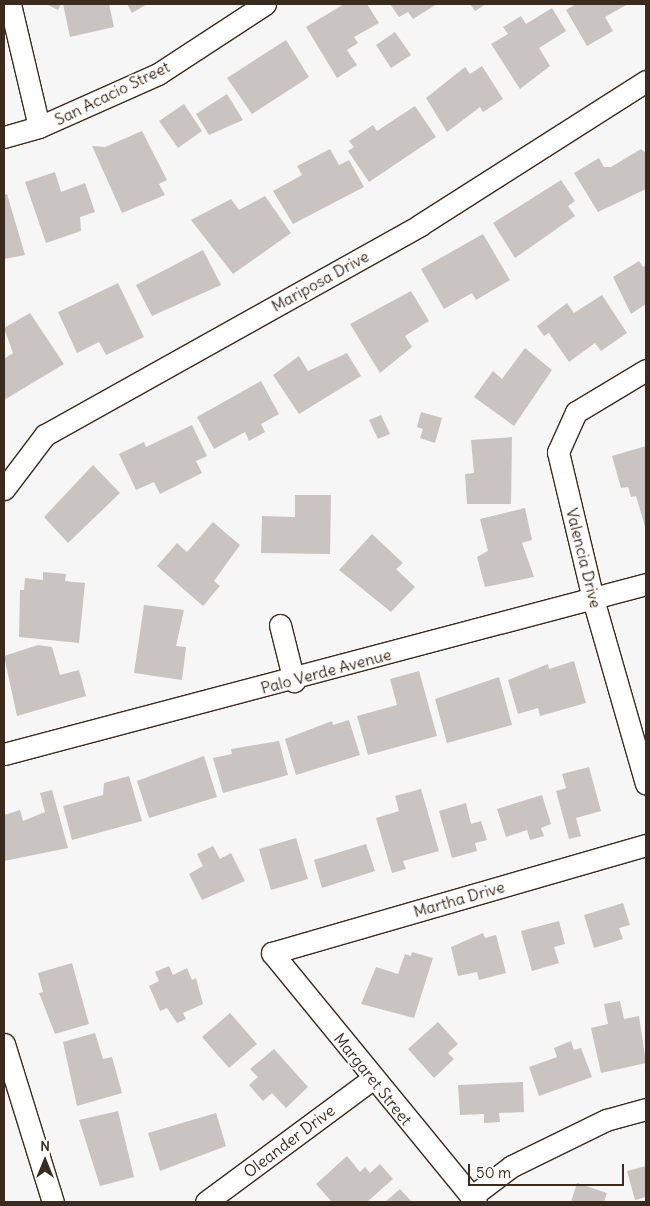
<!DOCTYPE html>
<style>
body{margin:0}
#map{position:relative;width:650px;height:1206px;overflow:hidden;background:#f7f6f6;font-family:Delius,sans-serif}
div>[style]{position:absolute}
.building>*{inset:0;background:#c9c3c1}
.roads{filter:drop-shadow(1px 0 #3b2a1e) drop-shadow(-1px 0 #3b2a1e) drop-shadow(0 1px #3b2a1e) drop-shadow(0 -1px #3b2a1e)}
.street>*{height:21px;margin:-10.5px;padding:0 10.5px;transform-origin:10.5px;border-radius:10.5px;background:#fff}
span{translate:-50% -50%;white-space:nowrap;text-align:center;line-height:1.15;-webkit-text-stroke:4px #fff;paint-order:stroke}
.street-label{font-size:16px;color:#3b2a1e}
.frame{position:absolute;inset:0;border:5px solid #3b2a1e;pointer-events:none}
.north{position:absolute;left:20px;top:1136px;width:50px;height:50px;-webkit-text-stroke:4px #fff;paint-order:stroke;rotate:0deg;font-size:14px;font-weight:700;line-height:20px;text-align:center;color:#3b2a1e}
.north::after{content:'';display:block;margin:auto;width:18px;height:22px;background:#3b2a1e;clip-path:polygon(50% 0,100% 100%,50% 72%,0 100%)}
.scale{position:absolute;left:468px;top:1164px;width:156px;height:22px;box-sizing:border-box;border:2px solid #3b2a1e;border-top:0;padding-left:6px;font-size:15px;line-height:18px;white-space:nowrap;color:#3b2a1e;-webkit-text-stroke:4px #fff;paint-order:stroke}
</style>
<div id="map">
<div class="building">
<i style="clip-path:polygon(46px 4px,61px 4px,58px 10px)"></i>
<i style="clip-path:polygon(63px 4px,109px 4px,114px 27px,70px 37px)"></i>
<i style="clip-path:polygon(127px 4px,147px 4px,132px 13px)"></i>
<i style="clip-path:polygon(344px 4px,367px 4px,379px 23px,354px 37px,358px 43px,347px 50px,357px 65px,337px 78px,306px 27px)"></i>
<i style="clip-path:polygon(390px 4px,437px 4px,413px 19px,408px 12px,399px 17px)"></i>
<i style="clip-path:polygon(470px 4px,486px 4px,475px 11px)"></i>
<i style="clip-path:polygon(576px 4px,628px 4px,605px 17px,613px 31px,587px 46px,566px 10px)"></i>
<i style="clip-path:polygon(552px 8px,566px 31px,539px 48px,550px 66px,520px 89px,491px 44px,508px 34px,503px 27px,521px 16px,526px 24px)"></i>
<i style="clip-path:polygon(395px 32px,411px 55px,391px 68px,376px 45px)"></i>
<i style="clip-path:polygon(286px 40px,309px 77px,252px 114px,227px 78px)"></i>
<i style="clip-path:polygon(482px 66px,503px 99px,483px 112px,480px 107px,447px 132px,426px 98px,465px 67px,470px 74px)"></i>
<i style="clip-path:polygon(227px 94px,243px 120px,209px 135px,196px 114px)"></i>
<i style="clip-path:polygon(184px 104px,202px 131px,178px 148px,159px 121px)"></i>
<i style="clip-path:polygon(415px 106px,436px 137px,369px 182px,348px 151px,354px 147px,349px 141px,373px 125px,377px 131px)"></i>
<i style="clip-path:polygon(142px 131px,167px 180px,159px 184px,165px 195px,122px 213px,92px 146px,105px 147px)"></i>
<i style="clip-path:polygon(330px 149px,339px 165px,349px 160px,364px 187px,293px 224px,273px 191px,302px 175px,297px 166px)"></i>
<i style="clip-path:polygon(641px 149px,646px 153px,646px 189px,598px 212px,574px 173px,599px 158px,604px 167px,611px 167px)"></i>
<i style="clip-path:polygon(55px 172px,61px 192px,85px 183px,95px 212px,80px 217px,81px 231px,46px 243px,25px 182px)"></i>
<i style="clip-path:polygon(561px 180px,575px 201px,568px 206px,575px 216px,515px 258px,493px 223px)"></i>
<i style="clip-path:polygon(7px 194px,25px 255px,4px 259px,4px 195px)"></i>
<i style="clip-path:polygon(265px 196px,291px 233px,233px 274px,191px 220px,231px 199px,239px 210px)"></i>
<i style="clip-path:polygon(483px 234px,510px 280px,476px 300px,472px 293px,444px 309px,421px 269px)"></i>
<i style="clip-path:polygon(203px 250px,221px 285px,152px 316px,136px 285px)"></i>
<i style="clip-path:polygon(639px 261px,643px 267px,646px 265px,646px 304px,631px 314px,613px 277px)"></i>
<i style="clip-path:polygon(118px 283px,144px 337px,106px 355px,99px 342px,77px 353px,58px 312px)"></i>
<i style="clip-path:polygon(411px 291px,429px 321px,405px 336px,412px 347px,380px 373px,350px 324px)"></i>
<i style="clip-path:polygon(602px 295px,627px 333px,601px 351px,595px 343px,569px 362px,549px 333px,544px 336px,537px 326px,567px 303px,574px 313px)"></i>
<i style="clip-path:polygon(30px 313px,64px 364px,4px 400px,4px 359px,13px 353px,4px 328px)"></i>
<i style="clip-path:polygon(525px 348px,552px 370px,514px 426px,474px 397px,493px 371px,502px 379px)"></i>
<i style="clip-path:polygon(347px 353px,361px 376px,299px 414px,273px 375px,299px 356px,308px 371px)"></i>
<i style="clip-path:polygon(261px 381px,279px 414px,261px 424px,265px 432px,249px 441px,245px 432px,214px 449px,197px 417px)"></i>
<i style="clip-path:polygon(421px 412px,442px 418px,435px 443px,420px 438px,423px 429px,417px 427px)"></i>
<i style="clip-path:polygon(381px 415px,390px 434px,378px 439px,369px 420px)"></i>
<i style="clip-path:polygon(192px 425px,207px 456px,196px 461px,202px 473px,160px 494px,154px 482px,136px 490px,119px 454px,144px 442px,146px 447px)"></i>
<i style="clip-path:polygon(512px 437px,511px 504px,467px 504px,465px 474px,474px 473px,471px 440px)"></i>
<i style="clip-path:polygon(646px 446px,646px 530px,636px 496px,631px 497px,628px 487px,621px 488px,612px 456px)"></i>
<i style="clip-path:polygon(93px 465px,120px 493px,68px 543px,44px 517px)"></i>
<i style="clip-path:polygon(295px 495px,331px 495px,330px 554px,261px 553px,262px 516px,295px 517px)"></i>
<i style="clip-path:polygon(525px 508px,532px 540px,522px 543px,534px 577px,485px 587px,477px 557px,488px 551px,480px 519px)"></i>
<i style="clip-path:polygon(213px 522px,240px 545px,214px 581px,220px 586px,203px 606px,157px 566px,177px 543px,187px 552px)"></i>
<i style="clip-path:polygon(372px 534px,403px 563px,396px 569px,415px 587px,391px 612px,339px 570px)"></i>
<i style="clip-path:polygon(43px 572px,66px 574px,65px 581px,85px 583px,79px 643px,19px 637px,20px 590px,24px 590px,25px 578px,43px 580px)"></i>
<i style="clip-path:polygon(144px 605px,184px 610px,176px 646px,186px 647px,182px 680px,134px 673px)"></i>
<i style="clip-path:polygon(38px 645px,52px 647px,60px 675px,79px 670px,86px 696px,17px 716px,4px 656px)"></i>
<i style="clip-path:polygon(574px 661px,586px 703px,540px 716px,538px 708px,518px 714px,508px 680px,548px 664px,549px 669px)"></i>
<i style="clip-path:polygon(419px 671px,437px 736px,368px 755px,357px 716px,397px 705px,390px 679px)"></i>
<i style="clip-path:polygon(499px 677px,512px 725px,447px 743px,435px 699px)"></i>
<i style="clip-path:polygon(349px 720px,360px 755px,296px 775px,285px 739px,332px 721px,333px 725px)"></i>
<i style="clip-path:polygon(279px 741px,288px 775px,223px 793px,213px 758px,232px 754px,231px 749px)"></i>
<i style="clip-path:polygon(204px 756px,217px 797px,149px 818px,137px 781px)"></i>
<i style="clip-path:polygon(589px 767px,601px 811px,576px 818px,581px 836px,569px 839px,556px 791px,566px 788px,562px 774px)"></i>
<i style="clip-path:polygon(129px 776px,142px 821px,72px 840px,63px 806px,103px 795px,104px 783px)"></i>
<i style="clip-path:polygon(421px 789px,439px 851px,403px 861px,406px 869px,392px 873px,376px 818px,399px 811px,395px 796px)"></i>
<i style="clip-path:polygon(52px 790px,68px 848px,4px 861px,4px 815px,20px 810px,23px 821px,45px 812px,40px 793px)"></i>
<i style="clip-path:polygon(542px 795px,551px 824px,541px 828px,544px 836px,530px 840px,527px 830px,506px 837px,497px 809px)"></i>
<i style="clip-path:polygon(466px 803px,471px 824px,481px 821px,487px 840px,475px 843px,477px 851px,452px 858px,439px 811px)"></i>
<i style="clip-path:polygon(296px 838px,308px 879px,271px 890px,259px 849px)"></i>
<i style="clip-path:polygon(366px 844px,375px 871px,322px 888px,314px 860px)"></i>
<i style="clip-path:polygon(213px 846px,220px 859px,231px 853px,245px 881px,202px 900px,189px 874px,203px 866px,197px 854px)"></i>
<i style="clip-path:polygon(623px 903px,630px 925px,619px 928px,623px 939px,594px 948px,584px 915px)"></i>
<i style="clip-path:polygon(559px 921px,565px 944px,554px 947px,559px 963px,532px 971px,521px 931px)"></i>
<i style="clip-path:polygon(483px 933px,485px 938px,496px 935px,506px 973px,479px 980px,477px 972px,458px 976px,451px 947px)"></i>
<i style="clip-path:polygon(412px 952px,433px 958px,414px 1018px,361px 1004px,376px 967px,398px 974px,405px 954px,411px 956px)"></i>
<i style="clip-path:polygon(72px 963px,89px 1024px,55px 1034px,39px 993px,43px 992px,38px 973px)"></i>
<i style="clip-path:polygon(169px 966px,173px 975px,187px 968px,192px 980px,196px 978px,203px 1004px,183px 1013px,186px 1019px,177px 1023px,167px 1008px,160px 1011px,149px 986px,159px 981px,155px 972px)"></i>
<i style="clip-path:polygon(620px 1001px,624px 1019px,639px 1016px,646px 1063px,601px 1073px,591px 1028px,608px 1024px,604px 1004px)"></i>
<i style="clip-path:polygon(230px 1013px,257px 1044px,229px 1068px,202px 1037px)"></i>
<i style="clip-path:polygon(438px 1022px,458px 1044px,448px 1053px,454px 1059px,434px 1078px,408px 1049px)"></i>
<i style="clip-path:polygon(95px 1033px,103px 1059px,112px 1057px,122px 1093px,77px 1106px,63px 1042px)"></i>
<i style="clip-path:polygon(571px 1041px,574px 1050px,581px 1048px,592px 1077px,539px 1096px,529px 1067px,557px 1057px,554px 1048px)"></i>
<i style="clip-path:polygon(274px 1049px,308px 1087px,286px 1108px,272px 1093px,263px 1101px,249px 1085px,258px 1077px,250px 1069px)"></i>
<i style="clip-path:polygon(523px 1082px,524px 1112px,499px 1113px,500px 1122px,484px 1123px,484px 1114px,460px 1115px,458px 1085px)"></i>
<i style="clip-path:polygon(118px 1111px,134px 1177px,100px 1186px,79px 1120px)"></i>
<i style="clip-path:polygon(216px 1113px,226px 1146px,160px 1171px,148px 1133px)"></i>
<i style="clip-path:polygon(347px 1156px,360px 1172px,365px 1167px,370px 1173px,380px 1164px,393px 1179px,367px 1202px,332px 1202px,316px 1184px)"></i>
<i style="clip-path:polygon(646px 1166px,646px 1197px,635px 1200px,627px 1171px)"></i>
<i style="clip-path:polygon(577px 1183px,607px 1193px,604px 1202px,571px 1202px)"></i>
<i style="clip-path:polygon(400px 1189px,412px 1202px,385px 1202px)"></i>
</div>
<div class="roads">
<div class="street">
<i style="left:10px;top:4px;width:126px;rotate:76.7deg"></i>
<i style="left:4px;top:137px;width:36px;rotate:-16deg"></i>
<i style="left:39px;top:127px;width:130px;rotate:-24deg"></i>
<i style="left:158px;top:74px;width:128px;rotate:-33.2deg"></i>
<i style="left:646px;top:370px;width:82px;rotate:149deg"></i>
<i style="left:576px;top:412px;width:44px;rotate:114.2deg"></i>
<i style="left:558px;top:452px;width:151px;rotate:76.6deg"></i>
<i style="left:593px;top:599px;width:192px;rotate:74deg"></i>
<i style="left:4px;top:489px;width:68px;rotate:-52.8deg"></i>
<i style="left:45px;top:435px;width:430px;rotate:-29.2deg"></i>
<i style="left:420px;top:225px;width:268px;rotate:-32.5deg"></i>
<i style="left:280px;top:625px;width:58px;rotate:76deg"></i>
<i style="left:4px;top:754px;width:664px;rotate:-14.83deg"></i>
<i style="left:4px;top:1044px;width:165px;rotate:72.8deg"></i>
<i style="left:471px;top:1197px;width:51px;rotate:-37.1deg"></i>
<i style="left:512px;top:1166px;width:105px;rotate:-26.1deg"></i>
<i style="left:606px;top:1120px;width:41px;rotate:-15.4deg"></i>
<i style="left:206px;top:1202px;width:207px;rotate:-36.5deg"></i>
<i style="left:476px;top:1202px;width:322px;rotate:-129.3deg"></i>
<i style="left:272px;top:953px;width:389px;rotate:-16.1deg"></i>
</div>
</div>
<div class="street-label">
<span style="left:112px;top:93px;rotate:-26deg">San Acacio Street</span>
<span style="left:320px;top:281px;rotate:-29deg">Mariposa Drive</span>
<span style="left:584px;top:558px;rotate:76deg">Valencia Drive</span>
<span style="left:326px;top:671px;rotate:-15deg">Palo Verde Avenue</span>
<span style="left:459px;top:899px;rotate:-16deg">Martha Drive</span>
<span style="left:373px;top:1079px;rotate:51deg">Margaret Street</span>
<span style="left:289px;top:1141px;rotate:-37deg">Oleander Drive</span>
</div>
<div class="frame"></div>
<div class="north">N</div>
<div class="scale">50 m</div>
</div>
